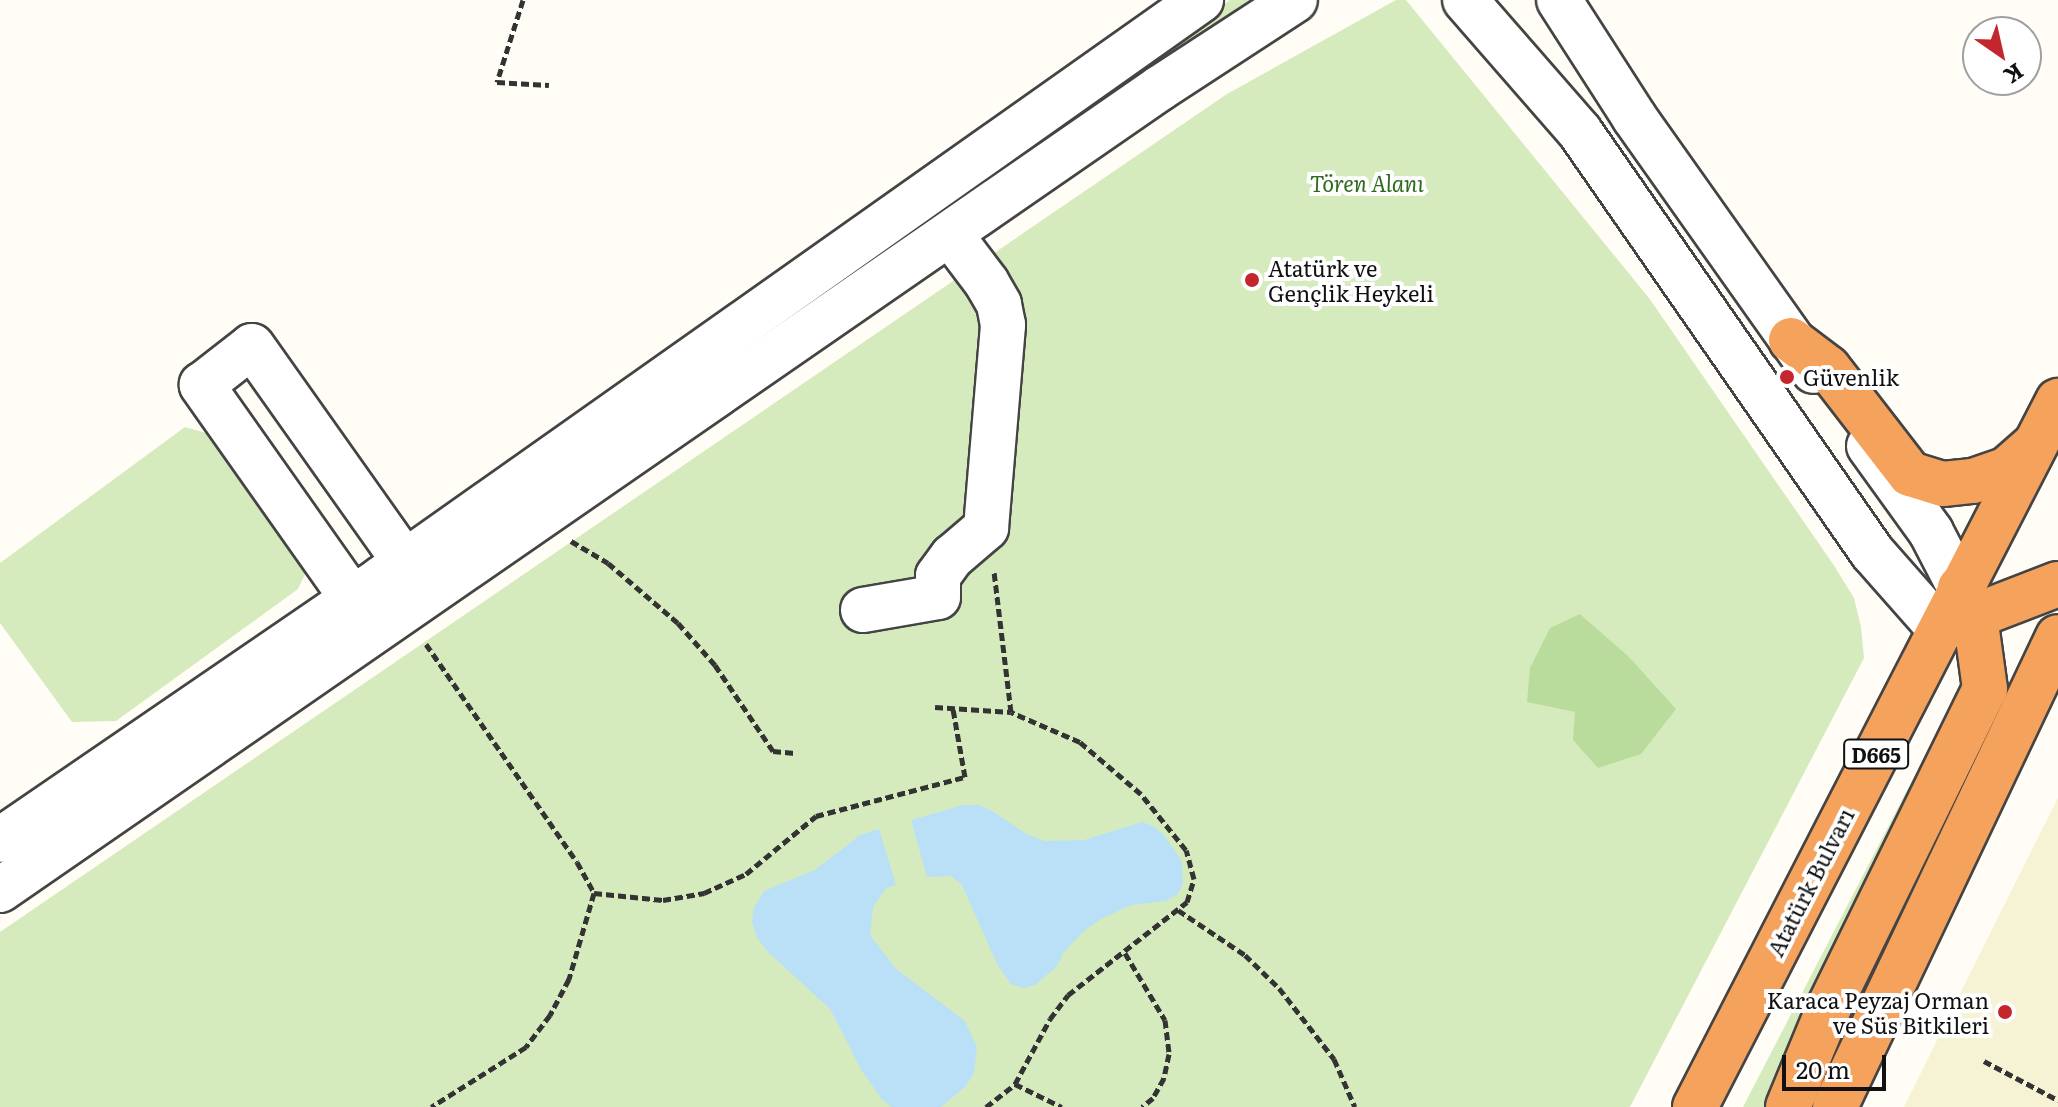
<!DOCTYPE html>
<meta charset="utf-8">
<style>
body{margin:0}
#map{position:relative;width:2058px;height:1107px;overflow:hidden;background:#fffdf5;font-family:Literata,serif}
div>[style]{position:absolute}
.farmland>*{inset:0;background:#f6f3d4}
.green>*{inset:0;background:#d5ebbd}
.forest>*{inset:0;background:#b9dc9c}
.water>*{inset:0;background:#b9e0f7}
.path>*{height:5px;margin-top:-2.5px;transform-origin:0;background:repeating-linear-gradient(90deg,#333 0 8px,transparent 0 12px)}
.roads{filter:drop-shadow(2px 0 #444) drop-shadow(-2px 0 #444) drop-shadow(0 2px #444) drop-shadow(0 -2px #444)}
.minor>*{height:44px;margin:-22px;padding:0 22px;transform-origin:22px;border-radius:22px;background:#fff}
.highway>*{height:44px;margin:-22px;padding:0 22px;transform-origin:22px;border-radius:22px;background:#f5a25d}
.dots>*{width:22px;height:22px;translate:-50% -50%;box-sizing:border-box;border:4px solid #fff;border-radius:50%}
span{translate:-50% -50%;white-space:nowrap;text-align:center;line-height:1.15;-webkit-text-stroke:8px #fff;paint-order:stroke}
.shield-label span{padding:2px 6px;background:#fff;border:2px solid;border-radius:6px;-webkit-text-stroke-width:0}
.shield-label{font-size:20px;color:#111;font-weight:700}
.park-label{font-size:22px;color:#2f6b1f;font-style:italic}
.poi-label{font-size:22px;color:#111}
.left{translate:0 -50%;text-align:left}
.right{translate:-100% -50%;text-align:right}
.street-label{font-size:22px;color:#111}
.north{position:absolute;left:1962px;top:16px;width:80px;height:80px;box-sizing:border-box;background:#fff;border:2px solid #a0a0a0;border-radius:50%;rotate:146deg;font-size:22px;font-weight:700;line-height:32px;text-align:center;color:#111}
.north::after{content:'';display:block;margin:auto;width:28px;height:36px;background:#c4262e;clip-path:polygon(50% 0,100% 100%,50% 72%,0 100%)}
.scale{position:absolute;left:1782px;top:1055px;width:104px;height:36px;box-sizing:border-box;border:4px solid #111;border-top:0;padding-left:10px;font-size:24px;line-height:28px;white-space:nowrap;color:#111;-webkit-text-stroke:6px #fff;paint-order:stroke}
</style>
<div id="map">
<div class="farmland">
<i style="clip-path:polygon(2058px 798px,2058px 1107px,1904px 1107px,1998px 917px)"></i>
</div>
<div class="green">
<i style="clip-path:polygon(1230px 0,1258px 0,1216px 24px,824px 301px,429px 567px)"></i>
<i style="clip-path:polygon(1396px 0,1406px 0,1649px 298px,1833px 564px,1854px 598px,1861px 627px,1864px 658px,1630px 1107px,0 1107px,0 932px,1227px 94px)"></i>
<i style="clip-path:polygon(185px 427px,217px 436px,309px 566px,298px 589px,116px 721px,72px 722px,0 623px,0 563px)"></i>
<i style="clip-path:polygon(1961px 686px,1969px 695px,1771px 1107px,1743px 1107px)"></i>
</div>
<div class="forest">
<i style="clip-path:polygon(1580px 614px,1629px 657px,1676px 709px,1641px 754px,1598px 768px,1573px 740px,1575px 712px,1527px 702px,1530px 668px,1550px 628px)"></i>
</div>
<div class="water">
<i style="clip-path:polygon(963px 805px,979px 805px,992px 811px,1028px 835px,1045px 841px,1084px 840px,1142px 822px,1153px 826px,1165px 836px,1182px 862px,1183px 884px,1177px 895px,1166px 901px,1131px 905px,1101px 919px,1084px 931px,1064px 952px,1057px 966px,1035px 985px,1024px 988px,1011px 984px,998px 966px,962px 885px,951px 876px,927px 877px,911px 820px)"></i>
<i style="clip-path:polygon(879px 829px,896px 885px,886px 888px,873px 907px,870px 935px,896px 969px,965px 1021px,977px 1048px,974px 1073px,966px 1086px,941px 1107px,891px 1107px,881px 1098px,862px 1071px,830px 1009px,768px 952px,757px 938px,752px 922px,754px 907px,764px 891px,815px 870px,860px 835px)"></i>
</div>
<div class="path">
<i style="left:523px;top:0;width:86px;rotate:107.6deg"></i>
<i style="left:497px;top:82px;width:52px;rotate:3.3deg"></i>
<i style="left:571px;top:541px;width:43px;rotate:30.7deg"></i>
<i style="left:608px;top:563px;width:92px;rotate:40.6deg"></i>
<i style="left:678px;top:623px;width:56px;rotate:48.6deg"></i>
<i style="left:715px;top:665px;width:104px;rotate:56deg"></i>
<i style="left:773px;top:751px;width:22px;rotate:5deg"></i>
<i style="left:426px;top:644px;width:265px;rotate:55.3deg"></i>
<i style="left:577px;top:862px;width:35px;rotate:61deg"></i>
<i style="left:594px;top:893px;width:90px;rotate:106.2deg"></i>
<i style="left:569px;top:979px;width:41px;rotate:117.8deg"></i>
<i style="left:550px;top:1015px;width:40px;rotate:127deg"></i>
<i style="left:526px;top:1047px;width:112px;rotate:147.7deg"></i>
<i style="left:935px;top:707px;width:76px;rotate:3.8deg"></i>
<i style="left:1011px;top:712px;width:141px;rotate:-96.9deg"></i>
<i style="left:594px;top:893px;width:69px;rotate:5.8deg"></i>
<i style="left:663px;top:900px;width:42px;rotate:-9.7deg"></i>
<i style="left:704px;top:893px;width:46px;rotate:-24.3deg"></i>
<i style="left:746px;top:874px;width:91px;rotate:-39.6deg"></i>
<i style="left:816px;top:816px;width:154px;rotate:-14.7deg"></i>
<i style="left:965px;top:777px;width:69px;rotate:-100deg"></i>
<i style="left:1178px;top:910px;width:81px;rotate:33.9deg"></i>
<i style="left:1245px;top:955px;width:47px;rotate:44.1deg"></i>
<i style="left:1279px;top:988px;width:90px;rotate:52.2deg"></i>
<i style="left:1334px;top:1059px;width:52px;rotate:66.4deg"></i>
<i style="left:1125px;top:953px;width:78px;rotate:59.2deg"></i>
<i style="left:1165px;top:1020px;width:34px;rotate:83deg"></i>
<i style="left:1169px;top:1054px;width:25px;rotate:102deg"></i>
<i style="left:1164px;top:1078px;width:23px;rotate:119deg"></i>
<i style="left:1153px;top:1098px;width:14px;rotate:141deg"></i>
<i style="left:1984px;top:1061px;width:84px;rotate:27.8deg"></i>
<i style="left:1015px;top:1084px;width:52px;rotate:26.1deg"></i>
<i style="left:986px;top:1107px;width:37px;rotate:-38deg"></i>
<i style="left:1015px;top:1084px;width:74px;rotate:-61.7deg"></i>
<i style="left:1050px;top:1019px;width:30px;rotate:-53deg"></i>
<i style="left:1068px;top:995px;width:151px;rotate:-38deg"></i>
<i style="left:1187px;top:902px;width:24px;rotate:-73deg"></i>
<i style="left:1194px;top:879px;width:30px;rotate:-105deg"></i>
<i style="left:1186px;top:850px;width:72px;rotate:-128.8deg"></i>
<i style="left:1141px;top:794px;width:80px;rotate:-139.6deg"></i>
<i style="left:1080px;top:742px;width:75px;rotate:-156.5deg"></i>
</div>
<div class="roads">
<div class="minor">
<i style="left:1465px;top:0;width:175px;rotate:48.9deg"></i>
<i style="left:1580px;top:132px;width:512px;rotate:55.19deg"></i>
<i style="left:1872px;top:552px;width:103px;rotate:48.6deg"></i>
<i style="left:1559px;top:0;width:139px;rotate:57.3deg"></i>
<i style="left:1634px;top:117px;width:311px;rotate:54.7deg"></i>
<i style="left:1869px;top:446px;width:106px;rotate:54.2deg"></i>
<i style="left:1931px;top:532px;width:63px;rotate:62.6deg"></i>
<i style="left:352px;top:598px;width:261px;rotate:-125.2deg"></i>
<i style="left:202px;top:385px;width:63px;rotate:-38deg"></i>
<i style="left:252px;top:346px;width:265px;rotate:54.7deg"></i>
<i style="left:863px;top:610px;width:76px;rotate:-9.8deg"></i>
<i style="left:938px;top:597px;width:21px;rotate:-90deg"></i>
<i style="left:938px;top:576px;width:24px;rotate:-54deg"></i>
<i style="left:952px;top:557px;width:45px;rotate:-40.5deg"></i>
<i style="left:986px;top:528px;width:204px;rotate:-85.2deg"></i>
<i style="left:1003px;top:325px;width:21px;rotate:-101deg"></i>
<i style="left:999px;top:304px;width:24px;rotate:-120deg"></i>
<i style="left:987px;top:283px;width:61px;rotate:-127.1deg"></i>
<i style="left:0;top:840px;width:462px;rotate:-34.4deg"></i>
<i style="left:381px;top:579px;width:1004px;rotate:-35.23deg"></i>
<i style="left:0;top:890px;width:1410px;rotate:-34.66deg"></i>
<i style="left:1160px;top:88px;width:161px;rotate:-33.1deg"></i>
</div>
<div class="highway">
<i style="left:1791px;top:340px;width:46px;rotate:37.1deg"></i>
<i style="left:1828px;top:368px;width:134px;rotate:52.3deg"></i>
<i style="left:1910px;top:474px;width:34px;rotate:17deg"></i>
<i style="left:1943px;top:484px;width:30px;rotate:-6deg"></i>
<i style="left:1973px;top:481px;width:36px;rotate:-19deg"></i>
<i style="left:2007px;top:469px;width:37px;rotate:-41deg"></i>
<i style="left:1949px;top:626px;width:117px;rotate:-21.1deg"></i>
<i style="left:1695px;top:1107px;width:794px;rotate:-62.79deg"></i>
<i style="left:1788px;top:1107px;width:110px;rotate:-67.6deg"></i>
<i style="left:1830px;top:1005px;width:352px;rotate:-63.9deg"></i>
<i style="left:1985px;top:689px;width:74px;rotate:-97.8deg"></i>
<i style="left:1975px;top:616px;width:32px;rotate:-118deg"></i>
<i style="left:1835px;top:1107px;width:520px;rotate:-64.62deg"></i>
</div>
</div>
<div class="dots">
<i style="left:1252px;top:280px;background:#c4262e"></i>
<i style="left:1787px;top:377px;background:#c4262e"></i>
<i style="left:2005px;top:1012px;background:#c4262e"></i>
</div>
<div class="shield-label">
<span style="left:1876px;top:754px">D665</span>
</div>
<div class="park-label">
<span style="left:1367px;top:183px">Tören Alanı</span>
</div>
<div class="poi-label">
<span class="left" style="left:1268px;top:280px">Atatürk ve<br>Gençlik Heykeli</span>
<span class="left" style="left:1803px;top:377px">Güvenlik</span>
<span class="right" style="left:1989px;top:1012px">Karaca Peyzaj Orman<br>ve Süs Bitkileri</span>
</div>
<div class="street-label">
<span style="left:1810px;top:882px;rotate:-63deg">Atatürk Bulvarı</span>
</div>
<div class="north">K</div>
<div class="scale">20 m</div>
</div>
